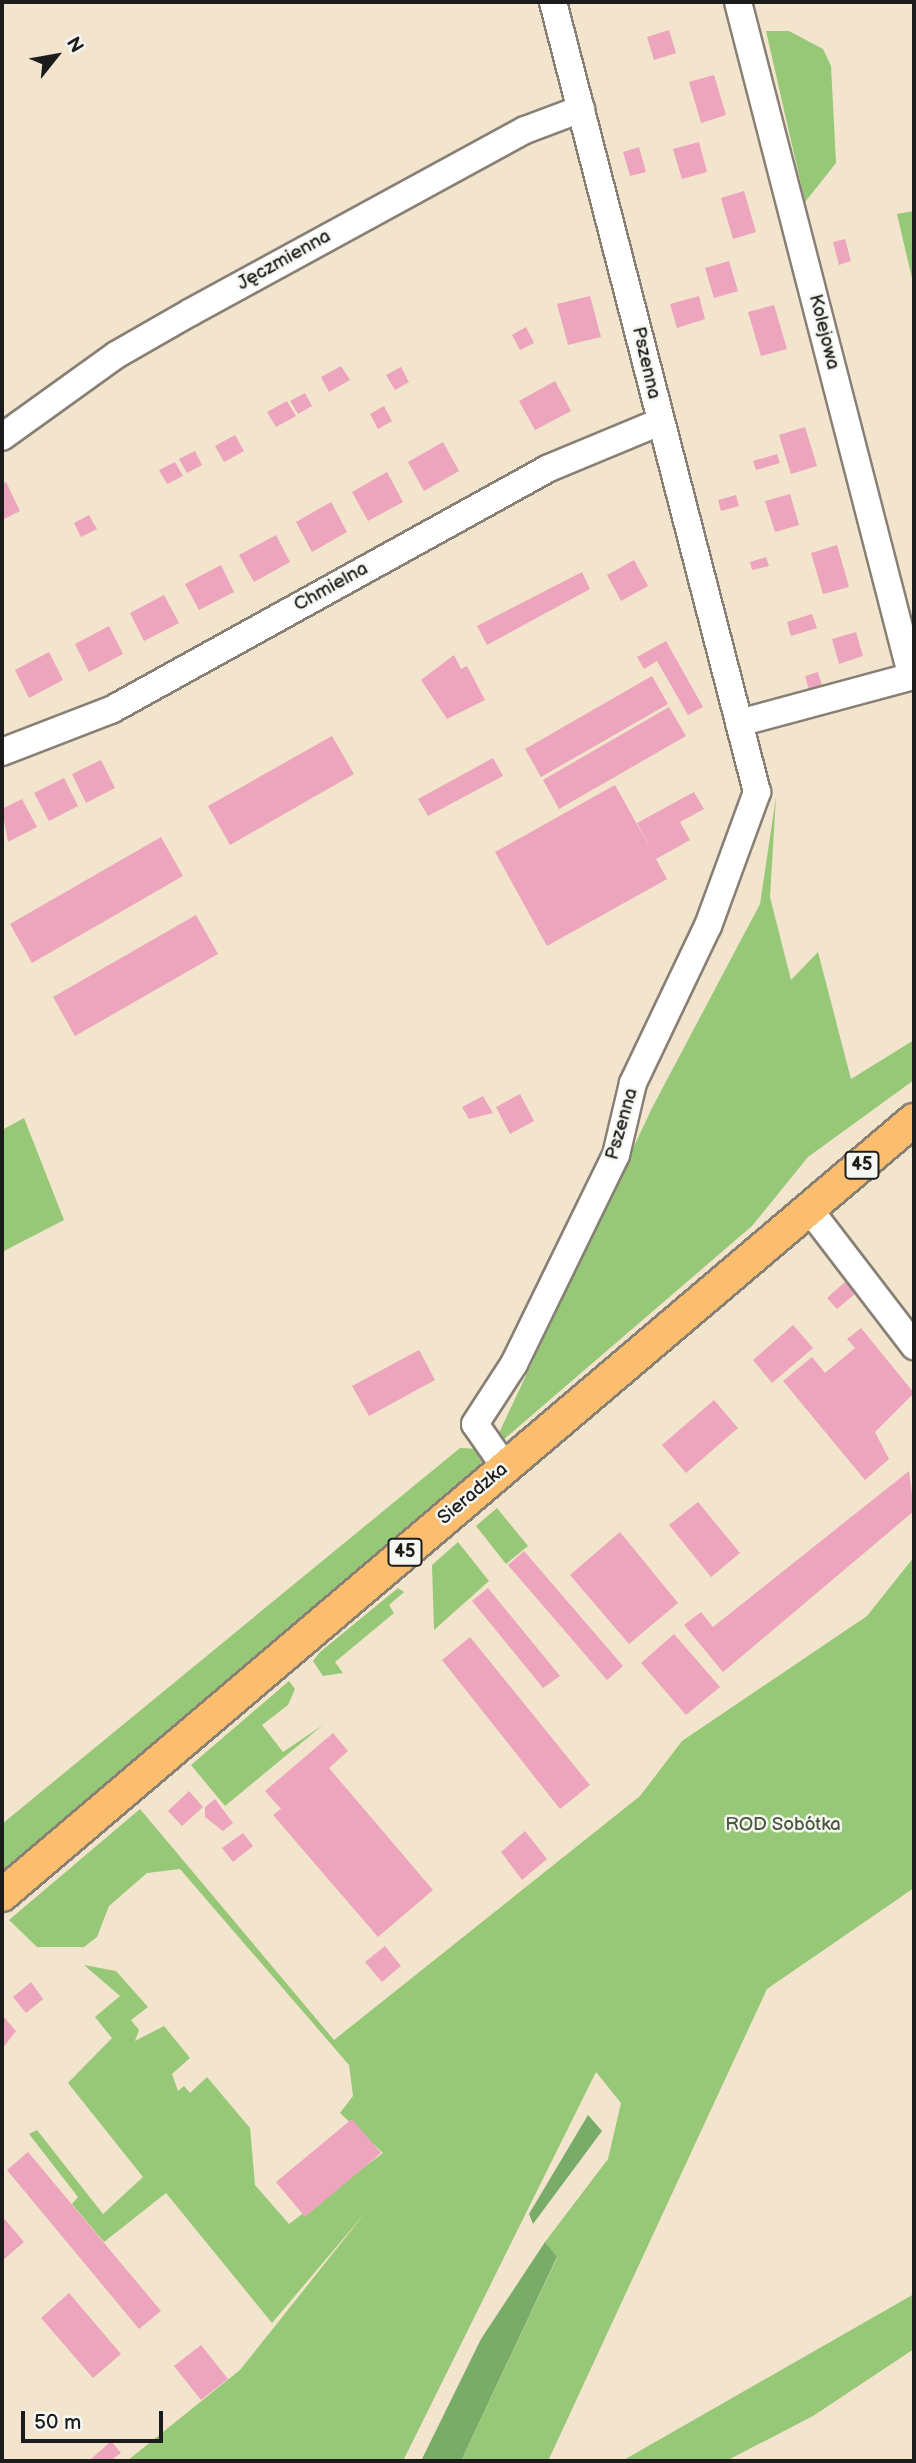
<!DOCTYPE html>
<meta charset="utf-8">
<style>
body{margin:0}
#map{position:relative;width:916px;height:2463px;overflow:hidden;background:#f3e4ce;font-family:"Balsamiq Sans",sans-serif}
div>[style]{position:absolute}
.green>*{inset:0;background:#97c877}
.forest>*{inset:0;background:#79ac68}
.building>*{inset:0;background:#eca5bc}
.roads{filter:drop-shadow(2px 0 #888075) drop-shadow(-2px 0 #888075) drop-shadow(0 2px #888075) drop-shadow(0 -2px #888075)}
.minor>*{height:26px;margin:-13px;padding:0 13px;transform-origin:13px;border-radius:13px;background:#fff}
.major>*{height:32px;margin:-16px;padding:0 16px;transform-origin:16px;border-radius:16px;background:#fabe6e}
span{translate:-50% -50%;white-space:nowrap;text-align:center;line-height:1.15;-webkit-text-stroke:5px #f6f6f2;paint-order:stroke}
.shield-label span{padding:2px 5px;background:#f6f6f2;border:2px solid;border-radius:5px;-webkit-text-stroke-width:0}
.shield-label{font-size:18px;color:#1c1c1c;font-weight:700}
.street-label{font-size:19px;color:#1c1c1c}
.park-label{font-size:19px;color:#47583c}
.frame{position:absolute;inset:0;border:4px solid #1c1c1c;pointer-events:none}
.north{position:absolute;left:21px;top:21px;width:70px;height:70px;-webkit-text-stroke:5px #f6f6f2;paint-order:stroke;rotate:59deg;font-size:19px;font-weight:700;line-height:28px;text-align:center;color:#1c1c1c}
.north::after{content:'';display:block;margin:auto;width:24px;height:32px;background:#1c1c1c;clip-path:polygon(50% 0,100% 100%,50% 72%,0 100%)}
.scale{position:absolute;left:21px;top:2411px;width:142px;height:32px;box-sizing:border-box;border:4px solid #1c1c1c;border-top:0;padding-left:9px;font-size:21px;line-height:24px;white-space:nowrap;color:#1c1c1c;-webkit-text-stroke:5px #f6f6f2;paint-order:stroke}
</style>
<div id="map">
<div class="green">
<i style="clip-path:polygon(766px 31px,789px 31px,823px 49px,831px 66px,836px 163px,805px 202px)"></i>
<i style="clip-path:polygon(914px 211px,914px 287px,897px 214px)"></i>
<i style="clip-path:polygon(776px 797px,770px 897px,791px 980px,818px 952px,851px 1079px,914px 1040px,914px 1080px,808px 1157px,752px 1226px,502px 1441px,498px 1435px,652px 1108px,760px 904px)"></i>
<i style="clip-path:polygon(24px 1118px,64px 1220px,2px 1252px,2px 1130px)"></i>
<i style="clip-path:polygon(460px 1448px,478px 1449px,485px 1460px,2px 1871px,2px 1824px)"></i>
<i style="clip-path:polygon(497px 1508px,528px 1546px,506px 1564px,476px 1526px)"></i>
<i style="clip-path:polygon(458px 1542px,489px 1581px,434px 1630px,432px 1565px)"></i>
<i style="clip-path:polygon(914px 1557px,914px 1888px,767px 1989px,548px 2461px,461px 2461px,557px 2258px,545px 2242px,608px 2159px,621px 2103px,596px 2072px,403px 2461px,127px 2461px,240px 2370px,365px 2213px,272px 2323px,166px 2193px,104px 2242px,72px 2204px,78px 2197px,29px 2134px,37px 2130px,103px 2214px,143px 2177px,68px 2083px,112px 2038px,95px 2017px,120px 1996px,84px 1965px,116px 1971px,148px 2007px,131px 2020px,139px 2030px,135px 2041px,164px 2026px,190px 2058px,172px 2074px,178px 2091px,184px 2086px,190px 2093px,207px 2077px,250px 2128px,255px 2185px,289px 2224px,383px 2153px,340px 2113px,353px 2096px,349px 2065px,180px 1869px,147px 1873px,109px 1906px,97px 1937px,84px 1947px,37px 1947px,9px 1920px,140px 1809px,334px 2040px,640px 1796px,682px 1741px,867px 1616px)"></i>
<i style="clip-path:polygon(398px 1588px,404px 1592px,389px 1605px,394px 1613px,335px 1662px,343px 1673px,323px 1676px,313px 1661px,320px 1652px)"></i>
<i style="clip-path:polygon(289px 1681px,295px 1689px,288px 1705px,262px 1725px,283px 1752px,323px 1725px,225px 1806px,191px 1765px)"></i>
<i style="clip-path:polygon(914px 2294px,914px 2349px,813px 2416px,726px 2461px,622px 2461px)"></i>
</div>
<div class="forest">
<i style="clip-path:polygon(588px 2115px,602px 2131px,533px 2224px,529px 2214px)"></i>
<i style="clip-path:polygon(545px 2242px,557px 2257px,461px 2461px,421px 2461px,481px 2339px)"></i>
</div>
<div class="building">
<i style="clip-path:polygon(669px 30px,676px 53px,654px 60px,647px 37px)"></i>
<i style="clip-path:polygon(714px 75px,726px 115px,701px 123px,689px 82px)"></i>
<i style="clip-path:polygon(699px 142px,707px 172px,682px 179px,673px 149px)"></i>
<i style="clip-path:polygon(639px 147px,646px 172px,630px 176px,623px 152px)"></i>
<i style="clip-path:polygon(744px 191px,756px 232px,733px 239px,721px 198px)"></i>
<i style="clip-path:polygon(845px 239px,851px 261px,839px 265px,833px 242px)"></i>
<i style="clip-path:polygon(729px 261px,738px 291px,714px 298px,705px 268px)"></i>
<i style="clip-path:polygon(590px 296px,601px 337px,568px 345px,557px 304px)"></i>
<i style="clip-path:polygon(699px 296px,705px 319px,677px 328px,670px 304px)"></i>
<i style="clip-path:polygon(774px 305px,787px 349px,761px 356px,748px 312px)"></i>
<i style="clip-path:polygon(526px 327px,534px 343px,520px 350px,512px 335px)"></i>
<i style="clip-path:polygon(341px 366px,350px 380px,329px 392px,321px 377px)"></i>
<i style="clip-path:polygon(401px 367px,409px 382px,395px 390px,386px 375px)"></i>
<i style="clip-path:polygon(555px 381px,571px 411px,535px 430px,519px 401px)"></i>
<i style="clip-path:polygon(305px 393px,312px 406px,298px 414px,290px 401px)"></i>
<i style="clip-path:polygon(287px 401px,296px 416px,276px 427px,267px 412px)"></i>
<i style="clip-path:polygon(384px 406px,392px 421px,378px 429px,370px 414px)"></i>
<i style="clip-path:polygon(805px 427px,817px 466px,791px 474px,779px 435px)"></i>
<i style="clip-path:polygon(235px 435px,244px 451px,224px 462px,215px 446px)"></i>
<i style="clip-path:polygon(443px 442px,459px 471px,424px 491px,408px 462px)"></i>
<i style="clip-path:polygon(195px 451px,202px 465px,187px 473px,179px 459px)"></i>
<i style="clip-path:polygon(777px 454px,780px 463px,756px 470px,753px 461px)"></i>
<i style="clip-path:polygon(175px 462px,183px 476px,167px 484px,159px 470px)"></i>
<i style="clip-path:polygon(387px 472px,403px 502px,368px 521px,352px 492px)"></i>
<i style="clip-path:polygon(6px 482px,20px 511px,2px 520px,2px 484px)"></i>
<i style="clip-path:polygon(790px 494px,799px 525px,775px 532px,765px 501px)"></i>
<i style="clip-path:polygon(736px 495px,739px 506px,721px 511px,718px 500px)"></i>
<i style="clip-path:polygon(331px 502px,347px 532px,312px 552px,296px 522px)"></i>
<i style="clip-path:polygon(89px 515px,97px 529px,81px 537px,74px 523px)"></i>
<i style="clip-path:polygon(276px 535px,290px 562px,254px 582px,239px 555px)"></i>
<i style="clip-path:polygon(837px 545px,849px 587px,823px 594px,811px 553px)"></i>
<i style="clip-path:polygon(766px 557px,769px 566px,752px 570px,750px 562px)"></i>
<i style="clip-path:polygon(634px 560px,648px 586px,621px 601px,607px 575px)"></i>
<i style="clip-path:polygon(221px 565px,234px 592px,199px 610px,185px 584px)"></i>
<i style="clip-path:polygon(582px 572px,590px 589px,487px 645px,477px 626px)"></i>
<i style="clip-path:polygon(164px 595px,179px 623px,144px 641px,130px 613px)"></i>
<i style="clip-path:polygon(812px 614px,817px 628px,791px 636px,787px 622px)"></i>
<i style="clip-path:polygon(109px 626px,123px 654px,89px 672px,75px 644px)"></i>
<i style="clip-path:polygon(856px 632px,863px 656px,839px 664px,832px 639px)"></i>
<i style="clip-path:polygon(666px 641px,703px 707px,688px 715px,657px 661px,644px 669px,637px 657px)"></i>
<i style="clip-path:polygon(49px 652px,63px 680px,29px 698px,15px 670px)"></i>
<i style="clip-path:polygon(454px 655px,461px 669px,467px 666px,485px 700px,447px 719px,421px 680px)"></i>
<i style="clip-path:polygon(818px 672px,823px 689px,810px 693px,805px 676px)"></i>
<i style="clip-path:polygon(652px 676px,668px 704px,541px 777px,525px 749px)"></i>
<i style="clip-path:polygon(669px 707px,686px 736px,559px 809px,543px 780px)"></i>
<i style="clip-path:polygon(332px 736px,354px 774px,230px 845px,208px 806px)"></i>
<i style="clip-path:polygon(493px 758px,503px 776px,428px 816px,418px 799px)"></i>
<i style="clip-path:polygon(101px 760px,115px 788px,86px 803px,72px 774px)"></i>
<i style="clip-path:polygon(64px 778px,78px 806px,49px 821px,34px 793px)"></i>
<i style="clip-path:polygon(615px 785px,653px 853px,637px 823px,694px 792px,704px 809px,680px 822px,690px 840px,656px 859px,667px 879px,547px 946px,495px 852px)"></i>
<i style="clip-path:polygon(22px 799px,37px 827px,8px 842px,2px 809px)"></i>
<i style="clip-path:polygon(161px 837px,183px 876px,32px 963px,10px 924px)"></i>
<i style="clip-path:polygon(196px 915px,218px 954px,75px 1036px,53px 997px)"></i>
<i style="clip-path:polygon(520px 1094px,534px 1121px,510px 1134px,496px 1107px)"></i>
<i style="clip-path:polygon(483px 1096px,493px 1113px,469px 1119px,462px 1107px)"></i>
<i style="clip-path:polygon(845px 1282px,856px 1293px,837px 1309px,827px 1298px)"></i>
<i style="clip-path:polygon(793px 1325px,813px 1348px,772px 1383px,753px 1360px)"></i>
<i style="clip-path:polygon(861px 1328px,914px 1393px,875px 1432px,889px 1459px,865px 1480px,783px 1381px,812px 1357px,825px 1373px,855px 1348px,847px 1339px)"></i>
<i style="clip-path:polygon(419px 1350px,435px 1380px,369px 1416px,352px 1386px)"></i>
<i style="clip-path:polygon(714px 1400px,738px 1428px,686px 1473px,662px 1445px)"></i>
<i style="clip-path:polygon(909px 1471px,914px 1511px,723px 1672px,684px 1625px,701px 1612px,713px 1627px)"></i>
<i style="clip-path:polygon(698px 1502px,740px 1553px,711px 1577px,669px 1525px)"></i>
<i style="clip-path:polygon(620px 1532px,678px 1603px,629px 1644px,570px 1575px)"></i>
<i style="clip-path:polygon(524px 1551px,623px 1666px,607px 1680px,508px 1565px)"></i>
<i style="clip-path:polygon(488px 1588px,560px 1676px,543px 1688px,472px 1601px)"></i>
<i style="clip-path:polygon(674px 1634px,720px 1687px,686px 1715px,641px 1663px)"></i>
<i style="clip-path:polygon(470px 1637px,590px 1785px,560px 1809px,442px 1660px)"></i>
<i style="clip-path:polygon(333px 1733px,348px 1751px,329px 1768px,433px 1890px,378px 1937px,273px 1815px,281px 1809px,265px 1791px)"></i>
<i style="clip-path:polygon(189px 1791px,203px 1807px,182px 1826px,168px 1811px)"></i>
<i style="clip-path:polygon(215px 1799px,233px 1823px,223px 1831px,205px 1817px,205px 1807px)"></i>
<i style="clip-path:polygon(525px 1831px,547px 1859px,522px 1880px,501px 1852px)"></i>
<i style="clip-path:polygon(243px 1833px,253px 1846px,233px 1862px,222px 1848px)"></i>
<i style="clip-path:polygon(385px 1946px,401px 1966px,382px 1982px,365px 1962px)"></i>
<i style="clip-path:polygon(31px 1982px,43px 1999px,26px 2013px,13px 1997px)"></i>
<i style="clip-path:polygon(2px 2015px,16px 2031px,2px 2049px)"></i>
<i style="clip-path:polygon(352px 2119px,381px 2153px,305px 2217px,276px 2182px)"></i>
<i style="clip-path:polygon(28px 2152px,161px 2311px,139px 2329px,7px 2170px)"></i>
<i style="clip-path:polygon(2px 2216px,24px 2242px,2px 2261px)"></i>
<i style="clip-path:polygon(69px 2293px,121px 2354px,93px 2378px,41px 2318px)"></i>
<i style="clip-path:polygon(201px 2345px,228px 2379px,201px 2400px,174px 2366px)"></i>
<i style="clip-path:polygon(111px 2441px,121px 2453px,110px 2461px,89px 2461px)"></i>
</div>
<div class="roads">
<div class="minor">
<i style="left:738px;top:2px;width:682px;rotate:75.56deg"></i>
<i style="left:2px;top:437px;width:140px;rotate:-35.7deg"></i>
<i style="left:116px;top:355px;width:86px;rotate:-29.8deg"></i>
<i style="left:191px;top:312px;width:380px;rotate:-28.6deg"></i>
<i style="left:525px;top:130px;width:60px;rotate:-20.6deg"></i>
<i style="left:739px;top:723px;width:180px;rotate:-15.1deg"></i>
<i style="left:2px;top:752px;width:117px;rotate:-21.1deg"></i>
<i style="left:111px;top:710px;width:500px;rotate:-28.92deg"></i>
<i style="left:549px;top:468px;width:120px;rotate:-22.5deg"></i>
<i style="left:809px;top:1209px;width:173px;rotate:52.5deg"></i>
<i style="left:505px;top:1467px;width:52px;rotate:-124.9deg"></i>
<i style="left:475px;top:1424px;width:72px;rotate:-57deg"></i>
<i style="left:514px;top:1364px;width:233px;rotate:-64deg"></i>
<i style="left:616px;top:1155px;width:74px;rotate:-76.7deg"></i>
<i style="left:633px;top:1083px;width:174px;rotate:-64.5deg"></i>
<i style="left:708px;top:926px;width:143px;rotate:-69.9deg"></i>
<i style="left:757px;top:792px;width:816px;rotate:-104.48deg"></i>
</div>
<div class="major">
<i style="left:2px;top:1895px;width:1197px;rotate:-40.36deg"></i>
</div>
</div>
<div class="shield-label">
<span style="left:862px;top:1165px">45</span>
<span style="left:405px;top:1552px">45</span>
</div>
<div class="street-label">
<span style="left:284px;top:260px;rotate:-29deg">Jęczmienna</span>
<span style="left:824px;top:332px;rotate:76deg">Kolejowa</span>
<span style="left:646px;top:363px;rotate:77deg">Pszenna</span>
<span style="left:331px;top:587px;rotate:-29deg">Chmielna</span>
<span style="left:622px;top:1124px;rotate:-74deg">Pszenna</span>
<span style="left:473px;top:1494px;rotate:-40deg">Sieradzka</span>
</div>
<div class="park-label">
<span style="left:783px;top:1825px">ROD Sobótka</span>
</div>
<div class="frame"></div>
<div class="north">N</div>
<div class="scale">50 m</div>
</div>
